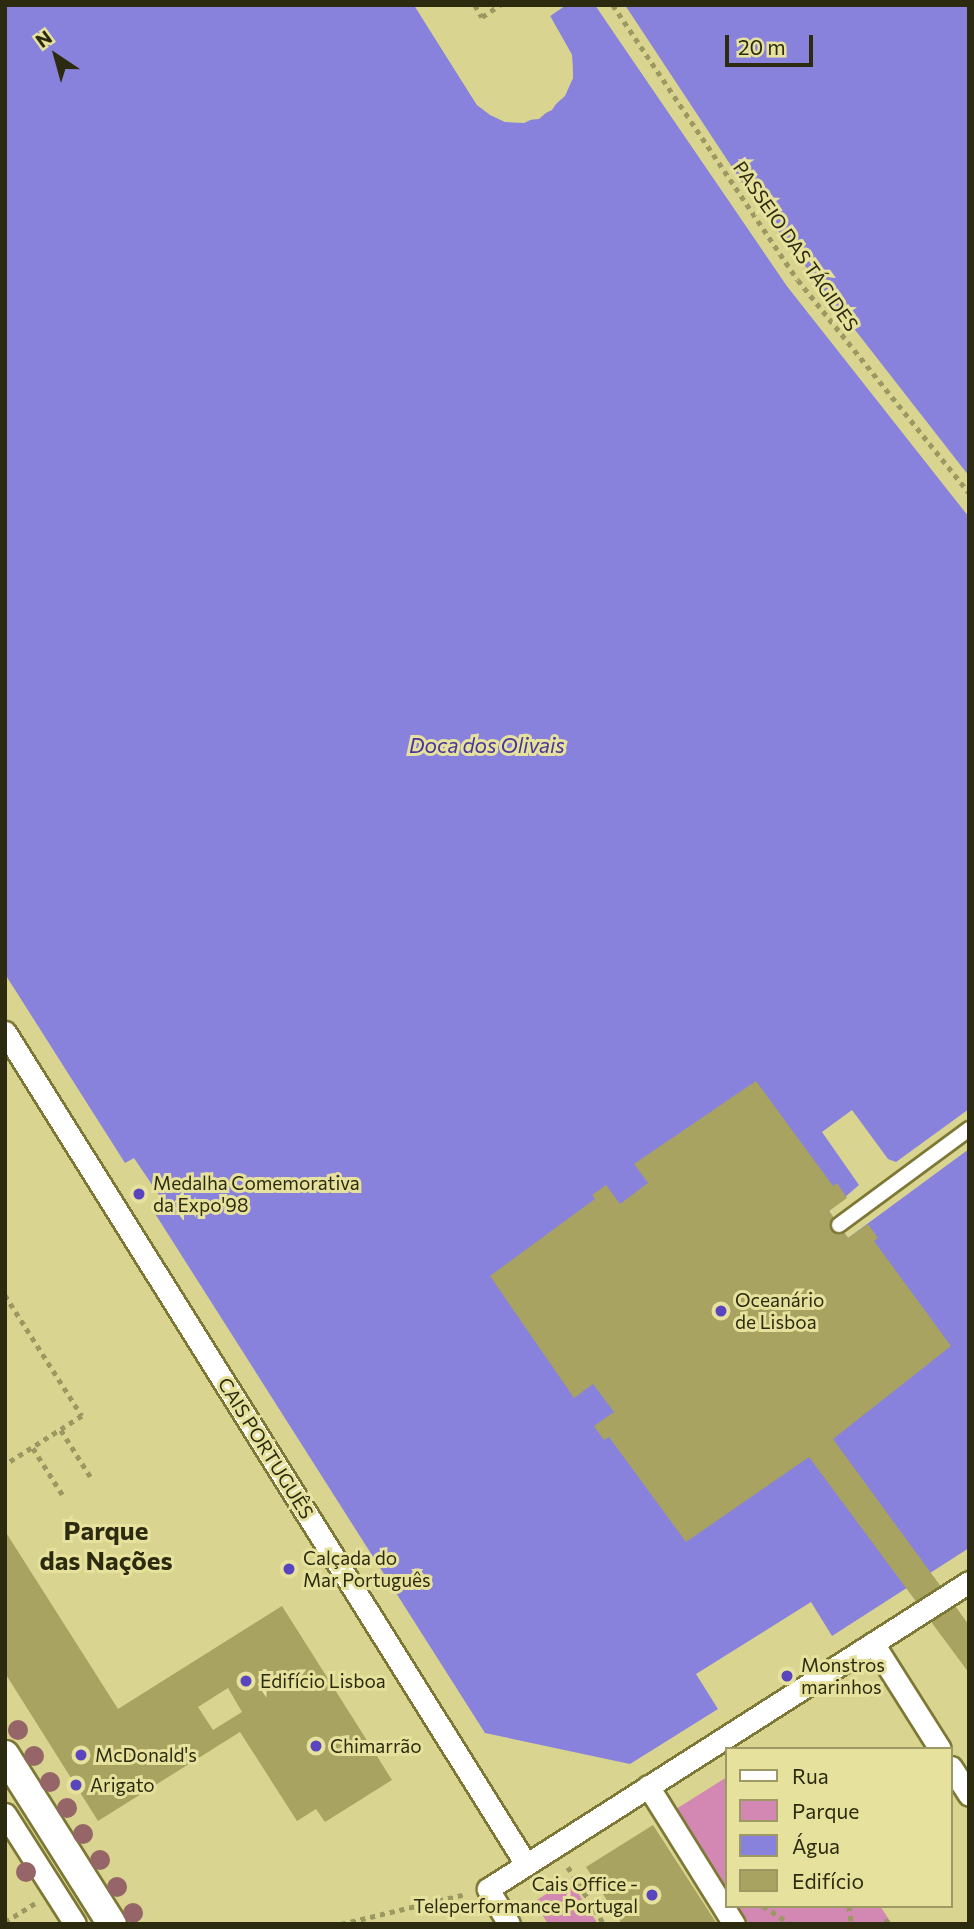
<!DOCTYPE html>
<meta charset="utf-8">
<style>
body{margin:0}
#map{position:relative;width:974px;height:1929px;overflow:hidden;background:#d9d590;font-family:Commissioner,sans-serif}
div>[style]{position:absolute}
.green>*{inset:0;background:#d288b2}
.water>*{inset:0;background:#8882dc}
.pier>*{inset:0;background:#d9d590}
.building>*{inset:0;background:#a8a360}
.path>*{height:4.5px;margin-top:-2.25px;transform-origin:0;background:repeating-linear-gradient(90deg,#9c9862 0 5px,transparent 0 10px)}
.roads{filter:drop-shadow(2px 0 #7d7835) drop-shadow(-2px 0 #7d7835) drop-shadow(0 2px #7d7835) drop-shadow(0 -2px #7d7835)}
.service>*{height:14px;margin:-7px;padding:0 7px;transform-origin:7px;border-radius:7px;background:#fff}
.pedestrian>*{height:21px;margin:-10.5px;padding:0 10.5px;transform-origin:10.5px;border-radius:10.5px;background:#fff}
.minor>*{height:28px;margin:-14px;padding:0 14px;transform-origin:14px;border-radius:14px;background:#fff}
.trees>*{width:20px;height:20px;margin:-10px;border-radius:50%;background:#966567}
.dots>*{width:19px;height:19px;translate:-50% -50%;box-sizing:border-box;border:4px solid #e6e29d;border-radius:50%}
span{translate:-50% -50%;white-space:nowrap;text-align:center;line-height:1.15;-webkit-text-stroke:6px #e6e29d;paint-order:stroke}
.street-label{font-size:19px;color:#2d2b0f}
.poi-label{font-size:19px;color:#2d2b0f}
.left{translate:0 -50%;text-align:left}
.right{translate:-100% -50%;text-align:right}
.water-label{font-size:21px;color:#47349d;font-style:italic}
.district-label{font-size:26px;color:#2d2b0f;font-weight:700}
.frame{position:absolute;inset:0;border:7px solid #2d2b0f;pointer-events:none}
.legend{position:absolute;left:725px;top:1747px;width:228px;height:161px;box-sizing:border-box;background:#e6e29d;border:2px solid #9c9964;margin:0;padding:9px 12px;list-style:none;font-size:21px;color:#2d2b0f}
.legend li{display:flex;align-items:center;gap:14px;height:35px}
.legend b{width:35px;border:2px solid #9c9964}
.north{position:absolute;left:21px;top:21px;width:70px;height:70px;-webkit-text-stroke:5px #e6e29d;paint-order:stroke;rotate:324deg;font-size:19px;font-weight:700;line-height:28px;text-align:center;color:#2d2b0f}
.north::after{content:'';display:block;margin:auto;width:24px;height:32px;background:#2d2b0f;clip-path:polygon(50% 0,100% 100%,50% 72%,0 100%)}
.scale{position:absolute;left:725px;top:35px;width:88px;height:32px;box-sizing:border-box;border:4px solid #2d2b0f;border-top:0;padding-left:9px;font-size:21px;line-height:24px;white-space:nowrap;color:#2d2b0f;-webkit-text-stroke:5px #e6e29d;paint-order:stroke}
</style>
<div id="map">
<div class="green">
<i style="clip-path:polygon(727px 1777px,727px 1889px,676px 1809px)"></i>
<i style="clip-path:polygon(569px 1879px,598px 1924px,548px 1924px,534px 1902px)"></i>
<i style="clip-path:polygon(738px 1906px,880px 1906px,892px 1924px,749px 1924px)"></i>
</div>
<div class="water">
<i style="clip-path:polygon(5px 5px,414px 5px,477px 105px,505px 122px,524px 123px,552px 110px,573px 78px,572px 55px,550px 16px,566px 5px,595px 5px,787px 286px,969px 517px,969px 1548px,832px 1636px,811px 1602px,696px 1674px,718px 1709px,630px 1764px,485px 1733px,154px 1212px,165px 1204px,134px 1158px,125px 1163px,5px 974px)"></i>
<i style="clip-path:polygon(625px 5px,969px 5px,969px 476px,753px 199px)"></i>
</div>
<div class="pier">
<i style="clip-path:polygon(414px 5px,479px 102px,506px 118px,523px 119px,549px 108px,570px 78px,569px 56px,546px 16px,566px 5px,550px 16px,572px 55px,573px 78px,565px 96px,539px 119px,505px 122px,490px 115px,477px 105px)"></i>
<i style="clip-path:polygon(595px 5px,790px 284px,969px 517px,787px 286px)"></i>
<i style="clip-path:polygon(622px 5px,753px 199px,969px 480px,751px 201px)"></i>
<i style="clip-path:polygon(969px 1109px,969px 1149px,848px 1238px,829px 1211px,859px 1185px,822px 1132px,852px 1110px,888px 1159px,896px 1162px)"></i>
</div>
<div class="building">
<i style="clip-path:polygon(756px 1081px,833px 1186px,837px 1183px,847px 1198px,829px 1211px,848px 1238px,868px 1224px,878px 1238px,874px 1241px,951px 1346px,833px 1439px,969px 1625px,969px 1673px,809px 1457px,686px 1542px,609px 1437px,604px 1440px,594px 1426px,614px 1412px,593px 1384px,574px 1398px,490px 1276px,595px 1199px,592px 1195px,606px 1185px,620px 1204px,648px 1183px,634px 1164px)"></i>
<i style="clip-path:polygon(evenodd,5px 1531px,118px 1709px,282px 1606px,392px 1780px,325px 1822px,316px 1809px,297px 1821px,240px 1732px,98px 1821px,5px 1673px,5px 1531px,228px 1688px,242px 1712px,213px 1730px,198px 1707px,228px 1688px)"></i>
<i style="clip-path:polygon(653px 1825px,717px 1924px,622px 1924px,586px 1867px)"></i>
</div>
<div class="path">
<i style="left:475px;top:5px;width:14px;rotate:60deg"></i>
<i style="left:482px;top:17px;width:22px;rotate:-34deg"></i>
<i style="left:613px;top:5px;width:331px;rotate:56.1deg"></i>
<i style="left:798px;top:280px;width:273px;rotate:51.2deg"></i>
<i style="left:5px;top:1295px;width:143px;rotate:57.5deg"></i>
<i style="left:82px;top:1416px;width:91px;rotate:147.5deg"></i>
<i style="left:61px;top:1430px;width:58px;rotate:57.7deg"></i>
<i style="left:33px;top:1448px;width:58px;rotate:57.7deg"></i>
<i style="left:568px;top:1867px;width:67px;rotate:57.7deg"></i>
<i style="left:763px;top:1906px;width:33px;rotate:33deg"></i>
<i style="left:849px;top:1906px;width:18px;rotate:81deg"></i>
<i style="left:5px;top:1922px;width:36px;rotate:-32deg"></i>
<i style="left:341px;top:1924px;width:129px;rotate:-13.5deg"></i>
<i style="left:886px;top:1924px;width:8px;rotate:-83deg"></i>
</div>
<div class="roads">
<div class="service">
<i style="left:839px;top:1225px;width:162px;rotate:-36.4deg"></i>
</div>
<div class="pedestrian">
<i style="left:5px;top:1032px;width:982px;rotate:57.95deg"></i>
<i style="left:873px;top:1643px;width:125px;rotate:57.7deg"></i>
<i style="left:951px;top:1767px;width:33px;rotate:57deg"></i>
<i style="left:648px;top:1786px;width:163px;rotate:58.1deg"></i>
<i style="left:5px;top:1814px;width:130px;rotate:57.5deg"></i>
<i style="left:509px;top:1924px;width:41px;rotate:-121deg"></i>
<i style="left:488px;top:1889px;width:571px;rotate:-32.55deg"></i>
</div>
<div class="minor">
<i style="left:5px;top:1755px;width:200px;rotate:57.7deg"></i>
</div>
</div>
<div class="trees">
<i style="left:18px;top:1730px"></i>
<i style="left:34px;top:1756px"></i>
<i style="left:50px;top:1782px"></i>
<i style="left:67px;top:1808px"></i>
<i style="left:83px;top:1834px"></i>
<i style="left:100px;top:1860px"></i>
<i style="left:26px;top:1872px"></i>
<i style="left:117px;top:1887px"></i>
<i style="left:133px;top:1913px"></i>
</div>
<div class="dots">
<i style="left:139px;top:1194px;background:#5946be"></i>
<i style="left:721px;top:1311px;background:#5946be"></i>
<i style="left:289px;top:1569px;background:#5946be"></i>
<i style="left:787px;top:1676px;background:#5946be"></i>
<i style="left:246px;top:1681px;background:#5946be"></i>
<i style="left:316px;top:1746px;background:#5946be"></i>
<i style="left:81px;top:1755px;background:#5946be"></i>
<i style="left:76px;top:1785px;background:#5946be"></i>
<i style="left:652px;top:1895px;background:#5946be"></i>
</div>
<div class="street-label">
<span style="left:796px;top:246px;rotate:55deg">PASSEIO DAS TÁGIDES</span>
<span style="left:266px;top:1448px;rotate:58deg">CAIS PORTUGUÊS</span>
</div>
<div class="poi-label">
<span class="left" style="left:153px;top:1194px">Medalha Comemorativa<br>da Expo'98</span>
<span class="left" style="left:735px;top:1311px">Oceanário<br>de Lisboa</span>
<span class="left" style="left:303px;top:1569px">Calçada do<br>Mar Português</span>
<span class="left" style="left:801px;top:1676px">Monstros<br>marinhos</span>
<span class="left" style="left:260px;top:1681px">Edifício Lisboa</span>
<span class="left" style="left:330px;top:1746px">Chimarrão</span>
<span class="left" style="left:95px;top:1755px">McDonald's</span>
<span class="left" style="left:90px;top:1785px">Arigato</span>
<span class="right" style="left:638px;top:1895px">Cais Office -<br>Teleperformance Portugal</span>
</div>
<div class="water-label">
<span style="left:487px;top:745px">Doca dos Olivais</span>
</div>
<div class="district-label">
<span style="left:106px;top:1545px">Parque<br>das Nações</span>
</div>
<div class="frame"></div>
<ul class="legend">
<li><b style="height:9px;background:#fff"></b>Rua</li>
<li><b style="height:19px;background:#d288b2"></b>Parque</li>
<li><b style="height:19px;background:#8882dc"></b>Água</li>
<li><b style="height:19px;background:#a8a360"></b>Edifício</li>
</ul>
<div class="north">N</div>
<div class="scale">20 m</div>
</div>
